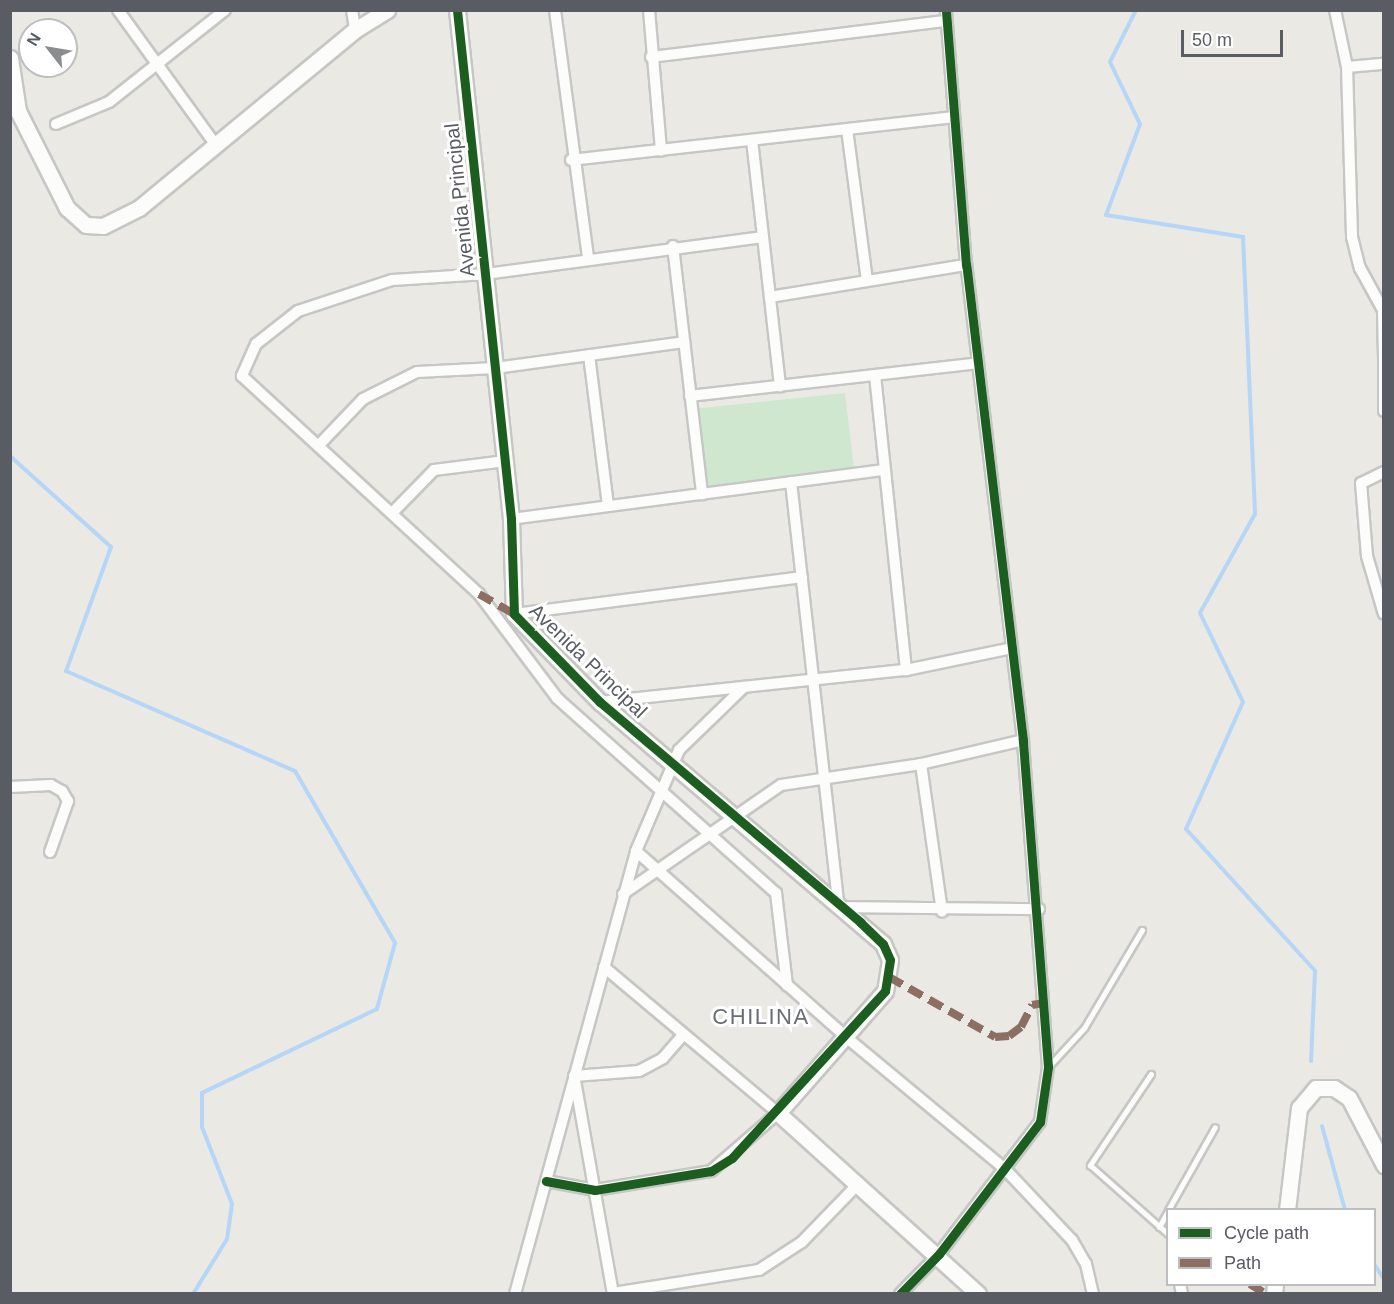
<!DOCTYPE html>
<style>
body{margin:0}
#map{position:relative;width:1394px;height:1304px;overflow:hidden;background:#eae9e3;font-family:Helvetica,sans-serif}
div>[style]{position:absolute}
.green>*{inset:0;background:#d0e7cf}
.stream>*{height:4px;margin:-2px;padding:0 2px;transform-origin:2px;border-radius:2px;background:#b5d6f7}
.roads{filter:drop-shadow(2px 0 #c6c7c5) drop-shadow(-2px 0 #c6c7c5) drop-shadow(0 2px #c6c7c5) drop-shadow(0 -2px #c6c7c5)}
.lane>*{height:5px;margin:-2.5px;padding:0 2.5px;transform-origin:2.5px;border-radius:2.5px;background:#fcfcfb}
.street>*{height:10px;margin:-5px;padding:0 5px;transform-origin:5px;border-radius:5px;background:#fcfcfb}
.secondary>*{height:15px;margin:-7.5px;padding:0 7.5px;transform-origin:7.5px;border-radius:7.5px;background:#fcfcfb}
.quiet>*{height:8px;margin-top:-4px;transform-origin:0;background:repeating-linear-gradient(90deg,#8d6e63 0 15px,transparent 0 23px)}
.cycleway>*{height:9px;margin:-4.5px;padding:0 4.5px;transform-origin:4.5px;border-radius:4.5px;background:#1b5e20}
span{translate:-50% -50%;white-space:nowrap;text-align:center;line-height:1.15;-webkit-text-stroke:6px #fff;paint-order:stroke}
.street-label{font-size:20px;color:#595c62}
.quarter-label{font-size:22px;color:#6a6e74;letter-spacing:1.5px}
.frame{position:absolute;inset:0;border:12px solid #595c62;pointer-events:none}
.legend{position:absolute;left:1166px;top:1208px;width:210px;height:78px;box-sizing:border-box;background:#fff;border:2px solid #bdbec0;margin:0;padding:8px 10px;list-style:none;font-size:18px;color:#595c62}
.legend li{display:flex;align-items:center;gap:12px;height:30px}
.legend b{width:30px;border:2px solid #bdbec0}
.north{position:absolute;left:18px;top:18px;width:60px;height:60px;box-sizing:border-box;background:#fff;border:2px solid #bdbec0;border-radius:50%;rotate:301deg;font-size:16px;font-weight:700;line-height:24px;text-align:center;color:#595c62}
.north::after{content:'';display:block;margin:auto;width:21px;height:27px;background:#8c8d8f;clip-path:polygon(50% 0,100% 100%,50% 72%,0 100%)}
.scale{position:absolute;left:1181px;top:30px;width:102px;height:27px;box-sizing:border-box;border:3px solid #595c62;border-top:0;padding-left:8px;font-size:18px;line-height:21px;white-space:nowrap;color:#595c62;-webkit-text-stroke:4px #fff;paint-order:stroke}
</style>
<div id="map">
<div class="green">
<i style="clip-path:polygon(845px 393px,854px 469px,701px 489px,692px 409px)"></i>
</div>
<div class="stream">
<i style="left:1136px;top:10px;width:58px;rotate:116.6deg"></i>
<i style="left:1110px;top:62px;width:69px;rotate:64.2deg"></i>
<i style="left:1140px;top:124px;width:97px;rotate:110.5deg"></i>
<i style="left:1106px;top:215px;width:139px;rotate:9.1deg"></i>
<i style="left:1243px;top:237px;width:277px;rotate:87.5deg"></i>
<i style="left:1255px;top:514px;width:113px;rotate:119.1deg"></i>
<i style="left:1200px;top:613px;width:99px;rotate:64.2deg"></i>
<i style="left:1243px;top:702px;width:139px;rotate:114.2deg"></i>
<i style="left:1186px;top:829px;width:192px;rotate:47.7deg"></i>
<i style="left:1315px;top:971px;width:90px;rotate:92.5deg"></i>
<i style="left:10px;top:456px;width:136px;rotate:42deg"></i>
<i style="left:111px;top:547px;width:132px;rotate:109.9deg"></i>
<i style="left:66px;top:671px;width:250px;rotate:23.6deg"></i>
<i style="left:295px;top:771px;width:199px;rotate:59.8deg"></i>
<i style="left:395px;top:943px;width:68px;rotate:105.3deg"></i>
<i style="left:377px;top:1009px;width:194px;rotate:154.4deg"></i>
<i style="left:202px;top:1093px;width:34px;rotate:90deg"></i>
<i style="left:202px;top:1127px;width:83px;rotate:68.7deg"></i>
<i style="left:232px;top:1204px;width:35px;rotate:98deg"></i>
<i style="left:227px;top:1239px;width:65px;rotate:121.7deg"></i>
<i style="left:1322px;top:1126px;width:87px;rotate:74.7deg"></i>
<i style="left:1374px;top:1264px;width:18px;rotate:56deg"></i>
</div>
<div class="roads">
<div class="lane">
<i style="left:1049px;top:1066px;width:52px;rotate:-47.4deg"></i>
<i style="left:1084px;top:1028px;width:114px;rotate:-59.4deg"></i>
<i style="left:1151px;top:1074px;width:110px;rotate:123.8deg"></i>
<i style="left:1090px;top:1165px;width:104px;rotate:41.5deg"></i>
<i style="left:1168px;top:1210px;width:95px;rotate:-60.5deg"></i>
<i style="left:1159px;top:1227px;width:18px;rotate:-61deg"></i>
</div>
<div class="street">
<i style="left:118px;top:10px;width:169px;rotate:54.1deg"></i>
<i style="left:352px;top:10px;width:20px;rotate:81deg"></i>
<i style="left:555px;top:10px;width:249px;rotate:82.4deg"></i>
<i style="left:649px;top:10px;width:141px;rotate:85.1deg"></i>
<i style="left:1335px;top:10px;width:58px;rotate:78.1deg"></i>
<i style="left:1347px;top:67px;width:170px;rotate:88.3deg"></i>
<i style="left:1352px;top:237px;width:32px;rotate:76deg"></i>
<i style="left:1360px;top:268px;width:48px;rotate:61.3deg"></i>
<i style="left:1383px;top:310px;width:49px;rotate:88.8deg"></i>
<i style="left:651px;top:57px;width:297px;rotate:-7deg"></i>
<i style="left:1347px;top:67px;width:37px;rotate:-5deg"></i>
<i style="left:56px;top:124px;width:57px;rotate:-22.5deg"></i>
<i style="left:109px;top:102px;width:148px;rotate:-38.4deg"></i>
<i style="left:847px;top:129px;width:153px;rotate:82.5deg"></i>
<i style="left:752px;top:140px;width:248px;rotate:83.5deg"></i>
<i style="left:571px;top:160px;width:383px;rotate:-6.4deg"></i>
<i style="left:763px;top:237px;width:279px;rotate:172.4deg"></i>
<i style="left:486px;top:274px;width:94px;rotate:176.3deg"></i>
<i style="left:392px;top:280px;width:99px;rotate:161.7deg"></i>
<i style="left:298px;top:311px;width:53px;rotate:141.8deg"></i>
<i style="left:256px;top:344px;width:35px;rotate:114deg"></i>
<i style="left:242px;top:376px;width:322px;rotate:42.6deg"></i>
<i style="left:479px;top:594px;width:130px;rotate:53.1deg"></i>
<i style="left:557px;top:698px;width:293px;rotate:41.7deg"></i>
<i style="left:776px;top:893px;width:93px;rotate:83.2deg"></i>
<i style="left:673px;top:246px;width:250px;rotate:83.3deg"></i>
<i style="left:770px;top:297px;width:199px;rotate:-9.3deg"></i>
<i style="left:589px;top:355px;width:152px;rotate:82.8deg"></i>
<i style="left:1384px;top:360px;width:51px;rotate:90deg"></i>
<i style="left:875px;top:375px;width:297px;rotate:84deg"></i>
<i style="left:690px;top:396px;width:290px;rotate:-6.5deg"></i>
<i style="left:319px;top:445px;width:64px;rotate:-46.3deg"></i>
<i style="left:363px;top:399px;width:60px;rotate:-26.6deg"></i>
<i style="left:417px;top:372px;width:78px;rotate:-2.9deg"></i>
<i style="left:495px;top:368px;width:191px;rotate:-7.8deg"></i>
<i style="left:1384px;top:472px;width:25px;rotate:154deg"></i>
<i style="left:1361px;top:483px;width:73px;rotate:85.3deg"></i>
<i style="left:1367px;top:556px;width:60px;rotate:73.7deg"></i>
<i style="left:791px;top:482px;width:428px;rotate:83.6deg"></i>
<i style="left:839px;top:907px;width:200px;rotate:0.6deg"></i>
<i style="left:394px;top:511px;width:57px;rotate:-45.7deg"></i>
<i style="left:434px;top:470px;width:72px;rotate:-7.2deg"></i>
<i style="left:511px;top:519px;width:377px;rotate:-7.5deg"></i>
<i style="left:514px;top:614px;width:290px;rotate:-7.3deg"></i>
<i style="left:600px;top:702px;width:308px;rotate:-6deg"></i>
<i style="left:906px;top:670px;width:108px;rotate:-11.7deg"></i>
<i style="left:921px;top:764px;width:149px;rotate:81.9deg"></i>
<i style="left:10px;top:787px;width:41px;rotate:-2.8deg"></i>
<i style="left:51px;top:785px;width:13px;rotate:29deg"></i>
<i style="left:62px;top:791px;width:12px;rotate:59deg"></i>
<i style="left:68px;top:801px;width:54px;rotate:109.4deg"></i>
<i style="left:636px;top:851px;width:281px;rotate:41.5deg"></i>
<i style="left:846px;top:1037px;width:207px;rotate:39.7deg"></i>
<i style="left:1005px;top:1169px;width:98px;rotate:46.7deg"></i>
<i style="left:1072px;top:1240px;width:28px;rotate:60deg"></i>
<i style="left:1086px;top:1264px;width:31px;rotate:77deg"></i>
<i style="left:623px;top:894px;width:192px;rotate:-34.6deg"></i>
<i style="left:781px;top:785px;width:142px;rotate:-8.5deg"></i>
<i style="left:921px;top:764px;width:105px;rotate:-13.2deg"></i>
<i style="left:546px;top:1181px;width:50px;rotate:10.4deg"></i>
<i style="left:595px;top:1190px;width:118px;rotate:-9.3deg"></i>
<i style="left:711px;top:1171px;width:89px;rotate:-40.9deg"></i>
<i style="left:778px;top:1113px;width:227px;rotate:-140deg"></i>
<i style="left:1180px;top:1284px;width:10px;rotate:79deg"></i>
<i style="left:613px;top:1293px;width:148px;rotate:-9deg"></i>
<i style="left:759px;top:1270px;width:51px;rotate:-33.1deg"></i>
<i style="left:802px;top:1242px;width:82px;rotate:-46deg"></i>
<i style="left:515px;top:1294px;width:459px;rotate:-74.7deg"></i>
<i style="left:636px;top:851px;width:110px;rotate:-66.9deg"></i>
<i style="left:679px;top:750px;width:91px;rotate:-44.1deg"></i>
<i style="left:613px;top:1294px;width:221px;rotate:-100.1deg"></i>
<i style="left:574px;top:1076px;width:65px;rotate:-4.4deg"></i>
<i style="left:639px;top:1071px;width:27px;rotate:-28deg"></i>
<i style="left:663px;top:1058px;width:29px;rotate:-49deg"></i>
<i style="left:900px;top:1294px;width:56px;rotate:-45.7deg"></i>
<i style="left:939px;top:1254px;width:166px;rotate:-52.6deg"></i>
<i style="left:1040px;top:1122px;width:56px;rotate:-81.7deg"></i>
<i style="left:1048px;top:1067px;width:328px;rotate:-94.4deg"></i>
<i style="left:1023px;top:740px;width:478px;rotate:-96.8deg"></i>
<i style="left:966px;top:265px;width:256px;rotate:-94.5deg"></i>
</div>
<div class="secondary">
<i style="left:457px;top:10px;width:512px;rotate:83.94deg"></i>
<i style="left:511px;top:519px;width:95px;rotate:88.2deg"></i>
<i style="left:514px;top:614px;width:123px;rotate:45.7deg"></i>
<i style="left:600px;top:702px;width:372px;rotate:40.5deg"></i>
<i style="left:883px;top:944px;width:17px;rotate:66deg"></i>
<i style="left:890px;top:960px;width:31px;rotate:99deg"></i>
<i style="left:885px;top:991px;width:162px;rotate:131.3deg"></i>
<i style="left:778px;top:1113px;width:270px;rotate:42.1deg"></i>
<i style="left:10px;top:58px;width:54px;rotate:81.4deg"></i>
<i style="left:18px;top:111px;width:109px;rotate:63.2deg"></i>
<i style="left:67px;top:208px;width:25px;rotate:42deg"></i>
<i style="left:86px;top:225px;width:17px;rotate:3deg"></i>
<i style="left:103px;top:226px;width:40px;rotate:-26.6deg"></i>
<i style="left:139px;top:208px;width:280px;rotate:-39.5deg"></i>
<i style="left:355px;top:30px;width:38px;rotate:-32deg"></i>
<i style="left:1287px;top:1210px;width:103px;rotate:-83.3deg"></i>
<i style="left:1299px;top:1108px;width:26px;rotate:-50deg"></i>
<i style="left:1316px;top:1088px;width:18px"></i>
<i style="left:1334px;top:1088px;width:18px;rotate:34deg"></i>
<i style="left:1349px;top:1098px;width:76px;rotate:62.4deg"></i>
<i style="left:1274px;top:1294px;width:10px;rotate:-84deg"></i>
</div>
</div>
<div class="quiet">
<i style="left:479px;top:594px;width:40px;rotate:29.7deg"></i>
<i style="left:889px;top:977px;width:122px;rotate:29.5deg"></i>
<i style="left:995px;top:1037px;width:14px;rotate:-4deg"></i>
<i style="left:1009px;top:1036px;width:15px;rotate:-37deg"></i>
<i style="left:1021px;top:1027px;width:25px;rotate:-63deg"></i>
<i style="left:1032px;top:1005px;width:11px;rotate:-10deg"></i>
<i style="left:1250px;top:1284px;width:19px;rotate:32deg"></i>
</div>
<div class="cycleway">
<i style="left:457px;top:10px;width:512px;rotate:83.94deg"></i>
<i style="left:511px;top:519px;width:95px;rotate:88.2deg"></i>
<i style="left:514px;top:614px;width:123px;rotate:45.7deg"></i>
<i style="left:600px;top:702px;width:341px;rotate:40.2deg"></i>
<i style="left:860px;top:922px;width:32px;rotate:44deg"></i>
<i style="left:883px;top:944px;width:17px;rotate:66deg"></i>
<i style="left:890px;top:960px;width:31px;rotate:99deg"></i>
<i style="left:885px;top:991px;width:226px;rotate:132.5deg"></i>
<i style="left:732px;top:1158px;width:25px;rotate:148deg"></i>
<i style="left:711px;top:1171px;width:118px;rotate:170.7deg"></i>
<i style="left:595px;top:1190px;width:50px;rotate:-169.6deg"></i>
<i style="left:900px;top:1294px;width:56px;rotate:-45.7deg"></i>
<i style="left:939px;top:1254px;width:166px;rotate:-52.6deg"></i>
<i style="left:1040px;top:1122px;width:56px;rotate:-81.7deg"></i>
<i style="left:1048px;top:1067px;width:328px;rotate:-94.4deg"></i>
<i style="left:1023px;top:740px;width:478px;rotate:-96.8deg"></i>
<i style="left:966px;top:265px;width:256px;rotate:-94.5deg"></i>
</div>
<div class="street-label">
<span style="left:460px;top:200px;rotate:-96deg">Avenida Principal</span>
<span style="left:588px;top:661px;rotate:44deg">Avenida Principal</span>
</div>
<div class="quarter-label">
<span style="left:761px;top:1017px">CHILINA</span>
</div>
<div class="frame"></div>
<ul class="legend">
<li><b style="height:8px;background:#1b5e20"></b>Cycle path</li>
<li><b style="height:8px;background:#8d6e63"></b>Path</li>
</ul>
<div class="north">N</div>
<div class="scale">50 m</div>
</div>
